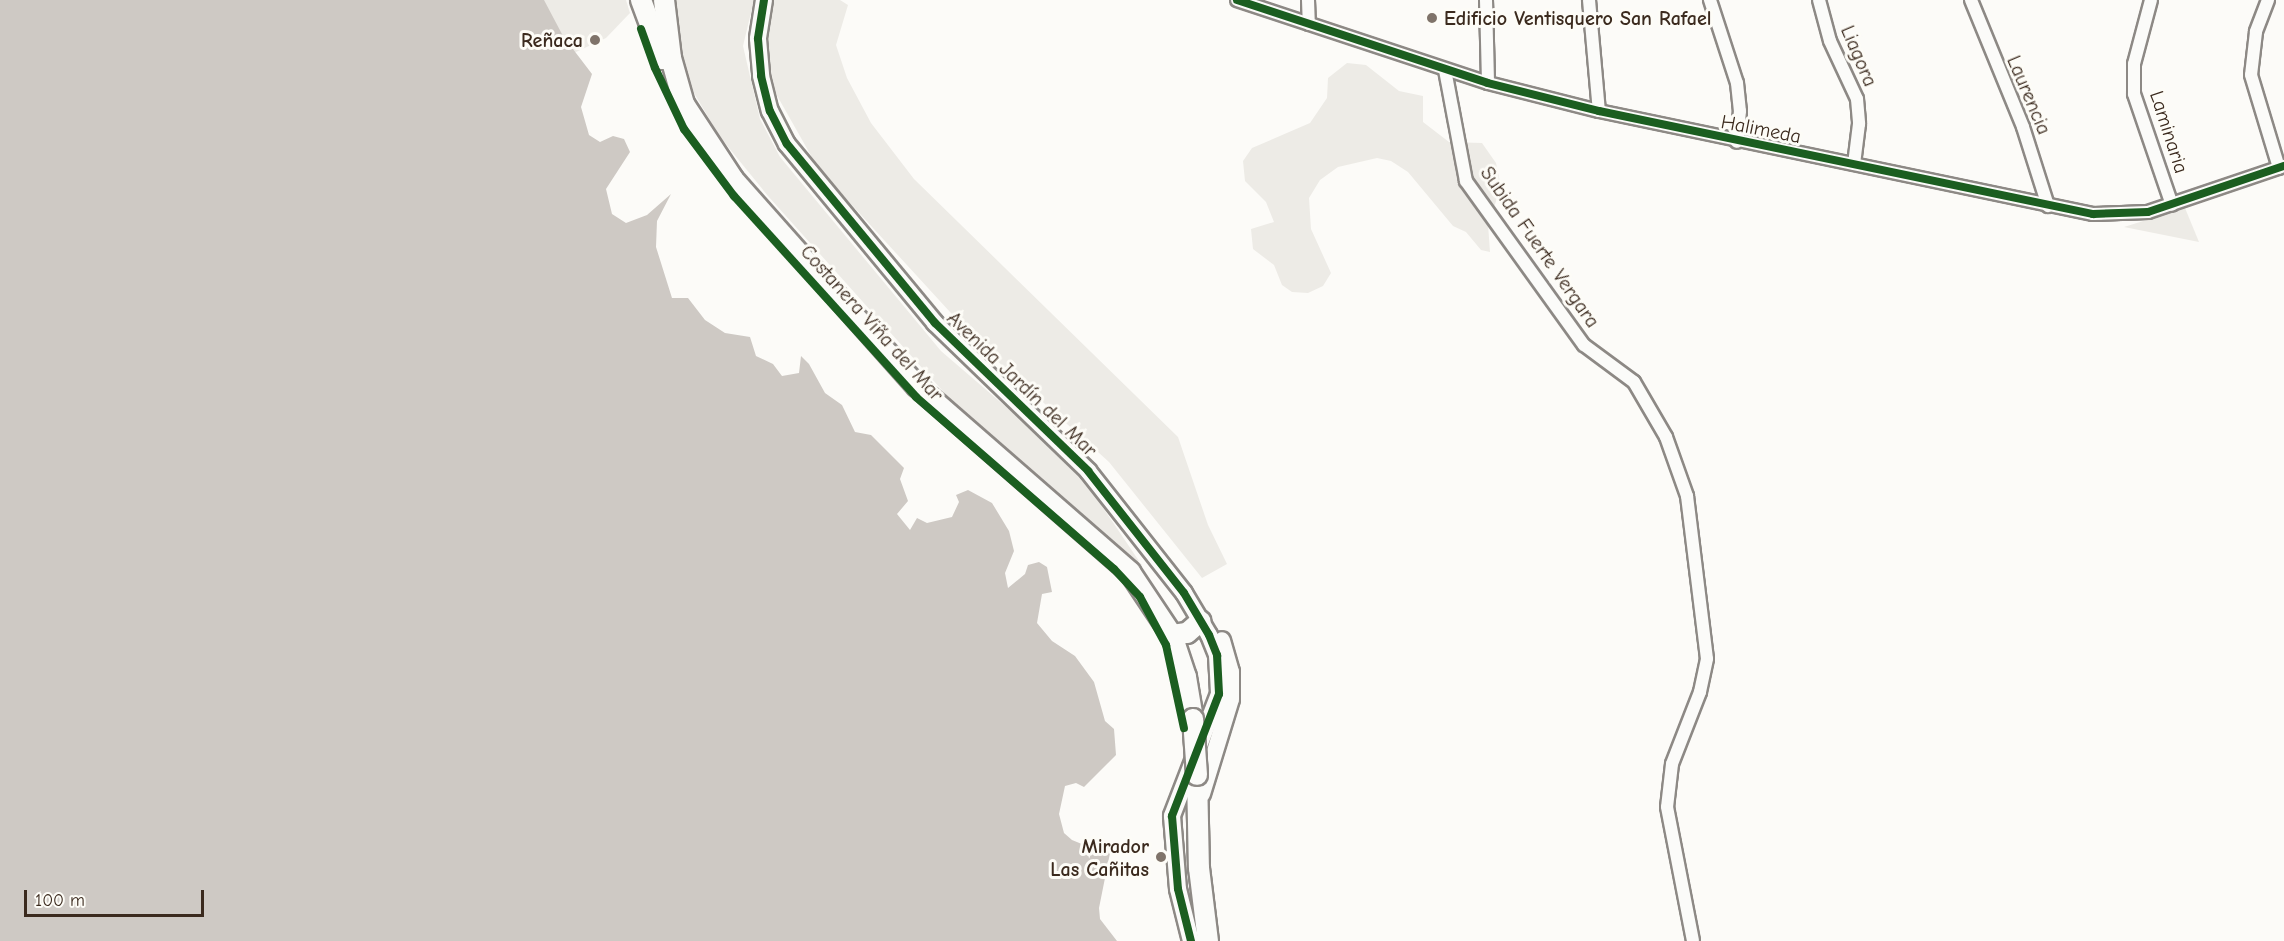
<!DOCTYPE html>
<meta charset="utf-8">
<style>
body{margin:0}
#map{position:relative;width:2284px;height:941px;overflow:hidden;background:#fcfbf8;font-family:"Comic Neue",sans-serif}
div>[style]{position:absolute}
.green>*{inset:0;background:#edebe6}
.water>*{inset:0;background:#cec9c4}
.roads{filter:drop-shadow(2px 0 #8d8985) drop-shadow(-2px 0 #8d8985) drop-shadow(0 2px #8d8985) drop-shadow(0 -2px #8d8985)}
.street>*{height:12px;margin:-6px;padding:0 6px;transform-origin:6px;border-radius:6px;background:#fbfbf9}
.secondary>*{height:16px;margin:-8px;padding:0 8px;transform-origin:8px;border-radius:8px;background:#fbfbf9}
.primary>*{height:20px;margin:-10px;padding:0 10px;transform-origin:10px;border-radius:10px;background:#fbfbf9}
.bridges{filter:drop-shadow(2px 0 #8d8985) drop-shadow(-2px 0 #8d8985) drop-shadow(0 2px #8d8985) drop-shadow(0 -2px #8d8985)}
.primary-bridge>*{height:20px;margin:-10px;padding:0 10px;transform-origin:10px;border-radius:10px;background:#fbfbf9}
.cycleway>*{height:8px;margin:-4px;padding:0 4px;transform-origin:4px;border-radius:4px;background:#1b5e20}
.dots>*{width:16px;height:16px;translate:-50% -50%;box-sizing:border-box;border:3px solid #fdfcf7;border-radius:50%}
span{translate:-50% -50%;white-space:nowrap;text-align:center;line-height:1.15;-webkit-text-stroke:6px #fdfcf7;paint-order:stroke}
.poi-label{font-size:20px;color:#3b2a1e;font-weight:700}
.left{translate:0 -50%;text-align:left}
.right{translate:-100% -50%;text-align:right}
.street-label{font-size:20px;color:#3b2a1e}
.scale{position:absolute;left:24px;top:890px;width:180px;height:27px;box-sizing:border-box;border:3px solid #3b2a1e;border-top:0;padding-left:8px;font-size:18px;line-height:21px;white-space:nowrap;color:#3b2a1e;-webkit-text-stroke:4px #fdfcf7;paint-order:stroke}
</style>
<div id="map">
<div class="green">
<i style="clip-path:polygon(517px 0,626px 0,630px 13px,606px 38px,561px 59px)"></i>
<i style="clip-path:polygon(675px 0,754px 0,743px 46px,760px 119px,780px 157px,941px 351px,1048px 443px,1085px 481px,1139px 561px,1134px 565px,1083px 515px,949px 398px,768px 196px,720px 137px,691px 88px,679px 50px)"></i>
<i style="clip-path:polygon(774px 0,840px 0,848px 5px,836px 45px,847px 78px,871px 123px,914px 179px,1178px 437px,1208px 525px,1227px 564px,1202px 578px,1109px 462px,983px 348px,818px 168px,775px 92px,765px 36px)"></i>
<i style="clip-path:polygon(1347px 63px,1366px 65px,1399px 91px,1423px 96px,1423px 122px,1449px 142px,1482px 143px,1496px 163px,1501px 187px,1488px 224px,1490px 252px,1481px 250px,1466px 232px,1453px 226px,1408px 172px,1391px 161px,1377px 158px,1338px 167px,1320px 180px,1309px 198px,1311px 229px,1331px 273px,1323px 286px,1308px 293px,1292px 292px,1282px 285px,1274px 265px,1253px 249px,1251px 229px,1274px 222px,1266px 202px,1245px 181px,1243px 161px,1252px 148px,1310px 123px,1327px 98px,1328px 78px)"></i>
<i style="clip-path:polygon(2185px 208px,2199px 242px,2124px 227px)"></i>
</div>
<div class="water">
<i style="clip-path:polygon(0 0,544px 0,563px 36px,592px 74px,581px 107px,589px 135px,600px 142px,613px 136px,624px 139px,630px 152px,606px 189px,612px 214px,626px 223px,647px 215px,671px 194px,657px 221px,656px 247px,672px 298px,688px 298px,705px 320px,725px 333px,750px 337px,756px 356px,773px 364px,782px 376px,799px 373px,801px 356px,809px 364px,825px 393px,842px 405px,855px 432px,871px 435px,904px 468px,900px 479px,908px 501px,897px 514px,910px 530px,917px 518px,927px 523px,952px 517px,959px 502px,956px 495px,968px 490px,992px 503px,1009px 531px,1014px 551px,1005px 573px,1008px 588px,1025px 574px,1028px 565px,1039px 562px,1047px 567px,1052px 592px,1042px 594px,1037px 623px,1052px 641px,1075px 656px,1094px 682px,1105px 721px,1114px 729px,1116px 755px,1084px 787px,1076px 783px,1065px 786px,1059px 814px,1064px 833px,1072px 840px,1094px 849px,1099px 844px,1107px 846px,1110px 853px,1099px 908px,1100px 919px,1117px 941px,0 941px)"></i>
</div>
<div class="roads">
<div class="street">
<i style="left:1237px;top:0;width:264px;rotate:18.3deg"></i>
<i style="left:1488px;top:83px;width:114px;rotate:14.2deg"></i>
<i style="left:1599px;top:111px;width:505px;rotate:11.78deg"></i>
<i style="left:2093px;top:214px;width:55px;rotate:-2.1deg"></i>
<i style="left:2148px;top:212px;width:144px;rotate:-18.7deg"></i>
<i style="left:1308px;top:0;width:24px;rotate:88deg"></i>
<i style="left:1486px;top:0;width:83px;rotate:88.6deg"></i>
<i style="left:1589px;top:0;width:111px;rotate:84.9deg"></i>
<i style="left:1710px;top:0;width:87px;rotate:72deg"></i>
<i style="left:1737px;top:83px;width:28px;rotate:84deg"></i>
<i style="left:1740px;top:111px;width:31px;rotate:96deg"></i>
<i style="left:1819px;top:0;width:42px;rotate:75deg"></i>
<i style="left:1830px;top:41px;width:64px;rotate:65deg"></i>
<i style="left:1857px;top:99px;width:25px;rotate:85deg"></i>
<i style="left:1859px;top:124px;width:40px;rotate:97.1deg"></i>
<i style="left:1971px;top:0;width:137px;rotate:67.7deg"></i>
<i style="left:2023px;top:127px;width:83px;rotate:72.4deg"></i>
<i style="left:2151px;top:0;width:66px;rotate:104.9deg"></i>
<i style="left:2134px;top:64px;width:30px;rotate:90deg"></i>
<i style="left:2134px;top:94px;width:117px;rotate:71.1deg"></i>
<i style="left:2268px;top:0;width:34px;rotate:111deg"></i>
<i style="left:2256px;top:32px;width:43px;rotate:96.6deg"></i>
<i style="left:2251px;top:75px;width:97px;rotate:73.2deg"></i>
<i style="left:1445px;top:70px;width:113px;rotate:79.3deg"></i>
<i style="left:1466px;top:181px;width:202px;rotate:54.3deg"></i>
<i style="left:1584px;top:345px;width:62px;rotate:36.5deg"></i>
<i style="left:1634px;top:382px;width:64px;rotate:59.8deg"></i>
<i style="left:1666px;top:437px;width:63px;rotate:70.4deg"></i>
<i style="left:1687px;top:496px;width:164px;rotate:83deg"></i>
<i style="left:1707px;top:659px;width:34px;rotate:102deg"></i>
<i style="left:1700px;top:692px;width:77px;rotate:111.3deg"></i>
<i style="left:1672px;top:764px;width:43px;rotate:96.6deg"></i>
<i style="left:1667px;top:807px;width:136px;rotate:79deg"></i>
</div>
<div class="secondary">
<i style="left:764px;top:0;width:39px;rotate:99deg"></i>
<i style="left:758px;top:39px;width:37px;rotate:85deg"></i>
<i style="left:761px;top:76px;width:36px;rotate:76deg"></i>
<i style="left:770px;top:111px;width:37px;rotate:63deg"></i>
<i style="left:787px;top:144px;width:232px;rotate:50.4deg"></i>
<i style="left:935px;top:323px;width:213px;rotate:44deg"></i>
<i style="left:1088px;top:471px;width:155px;rotate:51.8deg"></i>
<i style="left:1184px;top:593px;width:49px;rotate:59.2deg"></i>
<i style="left:1209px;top:635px;width:22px;rotate:68deg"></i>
<i style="left:1217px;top:655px;width:39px;rotate:87deg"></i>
<i style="left:1219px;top:694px;width:131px;rotate:111.1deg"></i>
<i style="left:1172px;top:816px;width:73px;rotate:85.3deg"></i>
<i style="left:1178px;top:889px;width:54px;rotate:76deg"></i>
<i style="left:1202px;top:794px;width:99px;rotate:-73deg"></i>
<i style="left:1231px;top:699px;width:27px;rotate:-90deg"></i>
<i style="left:1231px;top:672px;width:33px;rotate:-106deg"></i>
</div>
<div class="primary">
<i style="left:641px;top:0;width:63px;rotate:69.6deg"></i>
<i style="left:664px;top:0;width:58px;rotate:83.1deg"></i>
<i style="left:671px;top:58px;width:48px;rotate:74.2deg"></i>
<i style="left:684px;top:104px;width:90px;rotate:56.8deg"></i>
<i style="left:733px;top:179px;width:277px;rotate:48.4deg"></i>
<i style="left:917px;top:386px;width:283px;rotate:41.1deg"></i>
<i style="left:1130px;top:572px;width:76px;rotate:56.3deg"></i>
<i style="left:1172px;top:635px;width:44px;rotate:71.6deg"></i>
<i style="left:1186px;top:677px;width:43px;rotate:80.5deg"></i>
<i style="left:1172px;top:635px;width:15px;rotate:-8deg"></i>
<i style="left:1187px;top:633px;width:18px;rotate:-41deg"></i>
<i style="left:1197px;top:775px;width:93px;rotate:88.8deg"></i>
<i style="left:1199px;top:868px;width:74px;rotate:83deg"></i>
</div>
</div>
<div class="bridges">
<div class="primary-bridge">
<i style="left:1193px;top:719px;width:56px;rotate:85.9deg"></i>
</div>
</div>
<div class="cycleway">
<i style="left:764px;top:0;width:39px;rotate:99deg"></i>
<i style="left:758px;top:39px;width:37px;rotate:85deg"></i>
<i style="left:761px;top:76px;width:36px;rotate:76deg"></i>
<i style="left:770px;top:111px;width:37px;rotate:63deg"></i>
<i style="left:787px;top:144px;width:232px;rotate:50.4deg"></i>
<i style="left:935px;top:323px;width:213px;rotate:44deg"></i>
<i style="left:1088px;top:471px;width:155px;rotate:51.8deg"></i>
<i style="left:1184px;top:593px;width:49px;rotate:59.2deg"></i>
<i style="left:1209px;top:635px;width:22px;rotate:68deg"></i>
<i style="left:1217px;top:655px;width:39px;rotate:87deg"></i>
<i style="left:1219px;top:694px;width:131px;rotate:111.1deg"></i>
<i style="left:1172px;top:816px;width:73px;rotate:85.3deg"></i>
<i style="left:1178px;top:889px;width:54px;rotate:76deg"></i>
<i style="left:1237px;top:0;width:264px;rotate:18.3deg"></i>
<i style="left:1488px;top:83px;width:114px;rotate:14.2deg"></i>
<i style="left:1599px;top:111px;width:505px;rotate:11.78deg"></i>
<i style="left:2093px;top:214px;width:55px;rotate:-2.1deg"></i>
<i style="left:2148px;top:212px;width:144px;rotate:-18.7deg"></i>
<i style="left:641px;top:29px;width:41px;rotate:70.3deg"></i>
<i style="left:655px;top:68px;width:68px;rotate:64.6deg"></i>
<i style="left:684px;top:129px;width:84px;rotate:53.3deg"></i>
<i style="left:734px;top:196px;width:271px;rotate:47.8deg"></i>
<i style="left:916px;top:397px;width:262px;rotate:41deg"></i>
<i style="left:1114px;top:569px;width:38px;rotate:47deg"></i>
<i style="left:1140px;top:597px;width:55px;rotate:61.6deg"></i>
<i style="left:1166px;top:645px;width:85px;rotate:77.8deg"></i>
</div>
<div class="dots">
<i style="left:1432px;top:18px;background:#7f736a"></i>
<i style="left:595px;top:40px;background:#7f736a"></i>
<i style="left:1161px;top:857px;background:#7f736a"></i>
</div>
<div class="poi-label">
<span class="left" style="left:1444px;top:18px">Edificio Ventisquero San Rafael</span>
<span class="right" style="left:583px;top:40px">Reñaca</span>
<span class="right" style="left:1149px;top:858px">Mirador<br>Las Cañitas</span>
</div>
<div class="street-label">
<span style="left:1859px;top:56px;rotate:67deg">Liagora</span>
<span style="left:2029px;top:95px;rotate:67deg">Laurencia</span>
<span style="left:1761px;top:129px;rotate:11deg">Halimeda</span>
<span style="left:2169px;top:132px;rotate:72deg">Laminaria</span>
<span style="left:1540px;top:247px;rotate:55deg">Subida Fuerte Vergara</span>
<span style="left:872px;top:323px;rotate:48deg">Costanera Viña del Mar</span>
<span style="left:1022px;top:384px;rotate:44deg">Avenida Jardín del Mar</span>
</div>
<div class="scale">100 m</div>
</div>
